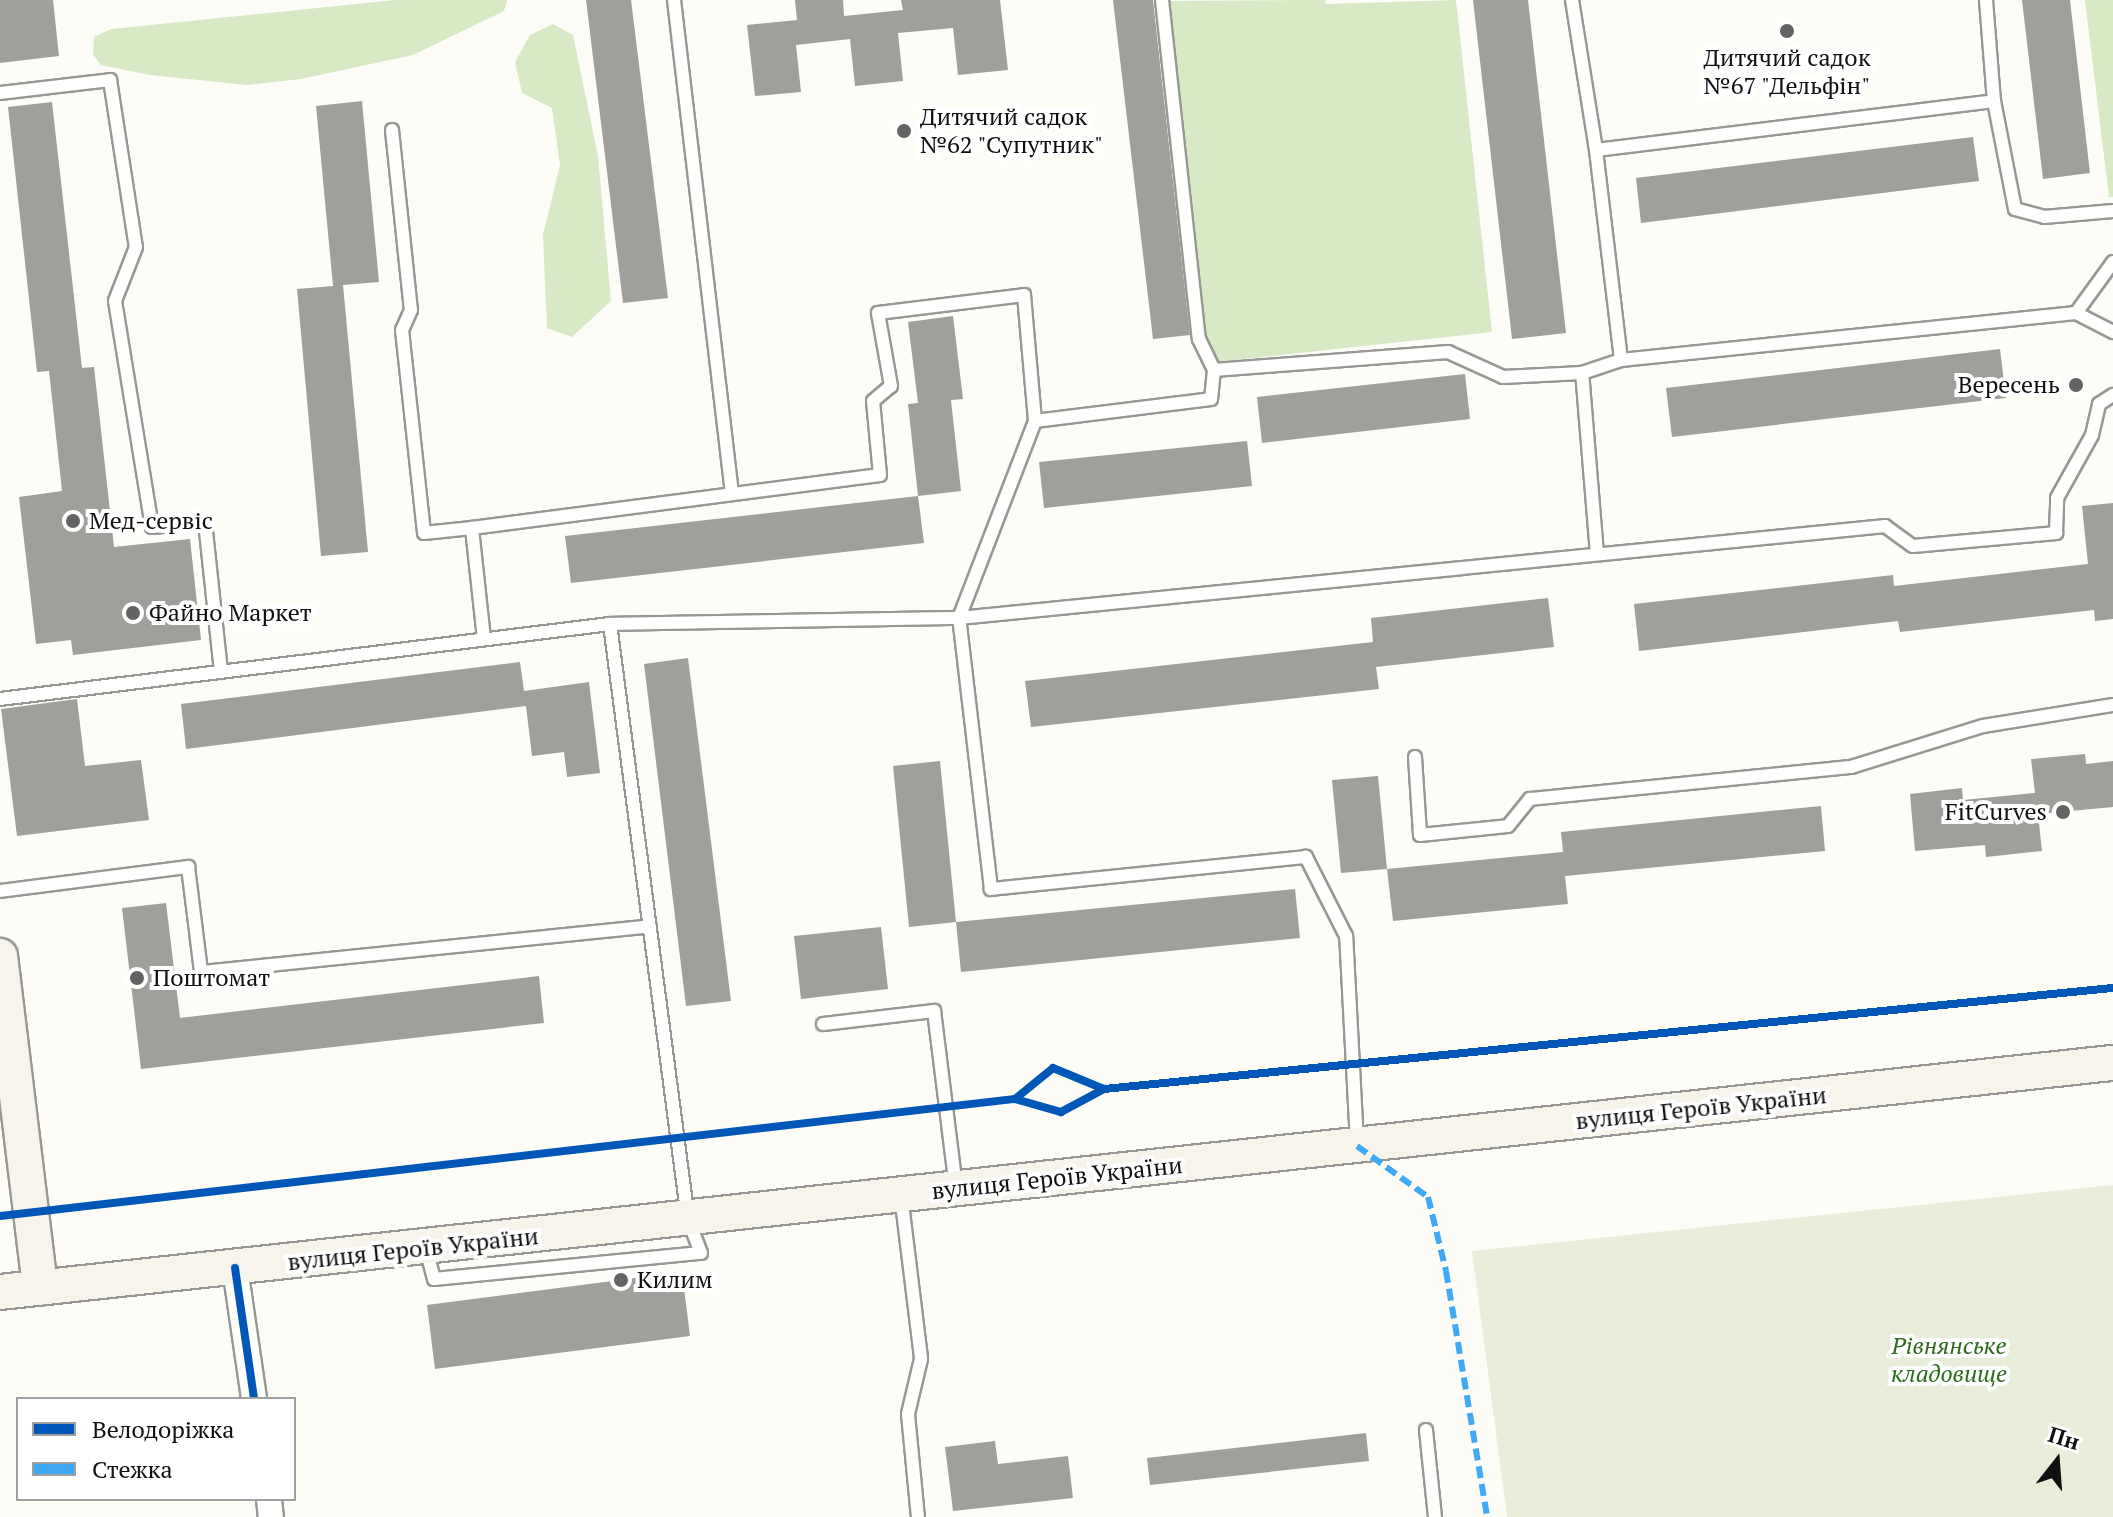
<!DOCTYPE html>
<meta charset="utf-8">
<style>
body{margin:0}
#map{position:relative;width:2113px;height:1517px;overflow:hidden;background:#fdfcf7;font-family:"PT Serif",serif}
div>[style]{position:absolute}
.forest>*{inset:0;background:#d8eac5}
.cemetery>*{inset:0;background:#e9eedb}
.building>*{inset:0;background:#a19f9c}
.roads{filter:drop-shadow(2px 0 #979795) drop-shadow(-2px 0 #979795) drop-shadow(0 2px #979795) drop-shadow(0 -2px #979795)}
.service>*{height:12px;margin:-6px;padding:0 6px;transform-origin:6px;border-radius:6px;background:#fffffe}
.minor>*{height:24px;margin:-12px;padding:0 12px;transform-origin:12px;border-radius:12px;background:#fffffe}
.secondary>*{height:34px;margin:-17px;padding:0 17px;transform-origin:17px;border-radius:17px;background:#f6f4eb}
.quiet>*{height:6px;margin-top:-3px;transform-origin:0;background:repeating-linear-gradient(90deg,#3fa9f5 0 12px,transparent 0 18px)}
.cycleway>*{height:8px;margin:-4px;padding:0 4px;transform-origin:4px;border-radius:4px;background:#0057b8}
.dots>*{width:22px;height:22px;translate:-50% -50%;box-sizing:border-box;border:4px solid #fff;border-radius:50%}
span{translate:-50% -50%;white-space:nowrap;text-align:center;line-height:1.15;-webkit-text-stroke:8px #fff;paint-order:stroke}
.poi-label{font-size:24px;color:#111}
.left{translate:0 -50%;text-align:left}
.right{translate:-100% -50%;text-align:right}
.street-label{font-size:24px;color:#111}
.park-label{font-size:24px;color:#2f6b1f;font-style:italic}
.legend{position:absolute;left:16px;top:1397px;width:280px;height:104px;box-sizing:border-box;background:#fff;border:2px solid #a0a0a0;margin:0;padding:10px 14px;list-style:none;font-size:24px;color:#111}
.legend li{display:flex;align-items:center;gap:16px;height:40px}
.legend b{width:40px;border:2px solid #a0a0a0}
.north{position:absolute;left:2017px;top:1421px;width:80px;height:80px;-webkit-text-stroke:6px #fff;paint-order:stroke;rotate:17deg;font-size:22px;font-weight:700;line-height:32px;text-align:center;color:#111}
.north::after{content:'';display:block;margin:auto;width:28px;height:36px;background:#111;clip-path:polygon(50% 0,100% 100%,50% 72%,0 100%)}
</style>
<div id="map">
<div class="forest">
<i style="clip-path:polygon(395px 0,507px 0,504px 11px,413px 55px,301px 79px,247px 85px,150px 75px,101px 65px,93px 55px,94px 37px,111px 29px)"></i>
<i style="clip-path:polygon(1325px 0,1326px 4px,1456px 0,1492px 332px,1207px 363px,1167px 1px)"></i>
<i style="clip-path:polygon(2085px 0,2113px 0,2113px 197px,2109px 197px)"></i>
<i style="clip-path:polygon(553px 24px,573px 35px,598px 156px,611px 301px,572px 337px,547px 328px,543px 235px,560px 165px,552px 108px,522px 93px,515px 62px,530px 35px)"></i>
</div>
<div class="cemetery">
<i style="clip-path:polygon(2113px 1185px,2113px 1517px,1507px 1517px,1472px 1251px)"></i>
</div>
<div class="building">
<i style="clip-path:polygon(0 0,53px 0,59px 56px,0 63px)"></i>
<i style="clip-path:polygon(586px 0,631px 0,668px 298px,623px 303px)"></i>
<i style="clip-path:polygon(795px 0,843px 0,844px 16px,903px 10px,901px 0,1000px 0,1008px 70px,958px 75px,953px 28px,898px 33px,903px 81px,855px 86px,850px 39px,796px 45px,801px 92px,755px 96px,747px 25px,797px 20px)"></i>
<i style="clip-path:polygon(1113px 0,1153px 0,1190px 335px,1153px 339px)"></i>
<i style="clip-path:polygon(1473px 0,1528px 0,1566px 333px,1512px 339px)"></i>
<i style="clip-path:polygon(2022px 0,2070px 0,2090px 173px,2043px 179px)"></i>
<i style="clip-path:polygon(362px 101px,379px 282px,343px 285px,368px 552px,321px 556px,297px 289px,333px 286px,316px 106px)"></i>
<i style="clip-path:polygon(52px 102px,82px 368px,94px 367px,114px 547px,190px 539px,201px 640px,73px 655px,71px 640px,36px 644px,19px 497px,62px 491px,49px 371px,37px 372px,8px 107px)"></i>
<i style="clip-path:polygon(1973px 137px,1979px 181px,1641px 223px,1636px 178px)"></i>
<i style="clip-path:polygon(953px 316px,963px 399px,951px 400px,961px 491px,918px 496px,908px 404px,918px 403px,908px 322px)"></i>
<i style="clip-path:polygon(2000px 349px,2006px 398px,1672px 437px,1666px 388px)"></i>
<i style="clip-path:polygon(1465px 374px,1470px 419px,1262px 443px,1257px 397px)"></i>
<i style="clip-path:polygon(1247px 441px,1252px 486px,1044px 508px,1039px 462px)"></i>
<i style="clip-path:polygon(918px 496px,924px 543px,571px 583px,565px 536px)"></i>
<i style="clip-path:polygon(2113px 503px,2113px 619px,2095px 621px,2094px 610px,1900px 632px,1898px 621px,1639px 651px,1634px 604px,1893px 575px,1894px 586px,2088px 564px,2082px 506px)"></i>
<i style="clip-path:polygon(1548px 598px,1554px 647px,1376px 667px,1379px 689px,1031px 727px,1025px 681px,1373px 642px,1371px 618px)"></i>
<i style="clip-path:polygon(688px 658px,731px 1001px,686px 1006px,644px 664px)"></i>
<i style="clip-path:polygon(520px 662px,524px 691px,589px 682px,600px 773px,567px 777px,564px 752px,532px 756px,526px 706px,186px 749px,181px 704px)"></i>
<i style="clip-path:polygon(77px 699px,85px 766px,141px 760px,149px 820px,17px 836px,1px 709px)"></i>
<i style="clip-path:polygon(2085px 754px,2086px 764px,2113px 761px,2113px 807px,2038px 814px,2042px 851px,1986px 857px,1985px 845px,1915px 851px,1910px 794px,1962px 788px,1963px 800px,2035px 793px,2031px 759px)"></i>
<i style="clip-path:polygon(940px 761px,956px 922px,909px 927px,893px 766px)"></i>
<i style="clip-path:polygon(1378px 776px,1387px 869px,1341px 873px,1332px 780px)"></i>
<i style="clip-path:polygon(1821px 806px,1825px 851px,1565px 876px,1568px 904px,1393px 921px,1387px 869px,1563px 852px,1561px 832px)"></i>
<i style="clip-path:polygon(1295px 889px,1300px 938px,961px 972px,956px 922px)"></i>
<i style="clip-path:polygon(166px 903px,180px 1018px,539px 976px,544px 1023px,141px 1069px,122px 908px)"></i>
<i style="clip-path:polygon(881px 927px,888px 989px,801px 999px,794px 936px)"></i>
<i style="clip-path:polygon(682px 1272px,690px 1336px,435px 1369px,427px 1305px)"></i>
<i style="clip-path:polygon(1366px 1433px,1369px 1461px,1150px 1485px,1147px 1458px)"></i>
<i style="clip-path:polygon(995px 1441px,998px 1464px,1068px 1456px,1073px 1498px,953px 1511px,945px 1447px)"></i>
</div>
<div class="roads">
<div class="service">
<i style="left:674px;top:0;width:497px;rotate:83.3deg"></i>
<i style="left:1162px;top:0;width:341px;rotate:83.8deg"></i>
<i style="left:1199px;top:339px;width:34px;rotate:64deg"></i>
<i style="left:1572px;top:0;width:152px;rotate:80.9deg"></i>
<i style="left:1596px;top:150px;width:401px;rotate:-7deg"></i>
<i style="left:1994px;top:101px;width:110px;rotate:79deg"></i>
<i style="left:2015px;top:209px;width:30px;rotate:15deg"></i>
<i style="left:2044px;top:217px;width:69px;rotate:-5deg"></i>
<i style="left:1986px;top:0;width:101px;rotate:85.5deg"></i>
<i style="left:0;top:93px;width:111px;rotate:-6.7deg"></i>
<i style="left:110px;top:80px;width:169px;rotate:81.2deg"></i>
<i style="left:136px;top:247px;width:58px;rotate:111.3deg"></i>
<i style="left:115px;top:301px;width:229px;rotate:80.7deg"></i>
<i style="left:152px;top:527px;width:53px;rotate:-5.4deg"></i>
<i style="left:205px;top:522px;width:151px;rotate:83.9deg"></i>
<i style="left:392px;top:130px;width:181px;rotate:84deg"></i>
<i style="left:411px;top:310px;width:22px;rotate:114deg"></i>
<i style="left:402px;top:330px;width:204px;rotate:83.8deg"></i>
<i style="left:424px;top:533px;width:48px;rotate:-5.9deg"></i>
<i style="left:1596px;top:150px;width:211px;rotate:83.2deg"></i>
<i style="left:1621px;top:360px;width:457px;rotate:-5.9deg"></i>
<i style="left:2076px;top:313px;width:63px;rotate:-54deg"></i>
<i style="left:2076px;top:313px;width:42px;rotate:27.2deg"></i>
<i style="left:1597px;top:554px;width:182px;rotate:-94.7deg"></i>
<i style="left:1582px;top:373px;width:41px;rotate:-18.4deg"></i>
<i style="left:484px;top:639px;width:112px;rotate:-96.2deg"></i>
<i style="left:472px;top:528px;width:411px;rotate:-7.4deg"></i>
<i style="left:880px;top:475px;width:74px;rotate:-95.4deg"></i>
<i style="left:873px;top:401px;width:23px;rotate:-40deg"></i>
<i style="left:891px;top:386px;width:74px;rotate:-100.1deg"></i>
<i style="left:878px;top:313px;width:147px;rotate:-7deg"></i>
<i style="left:1024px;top:295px;width:126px;rotate:85deg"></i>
<i style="left:0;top:699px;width:615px;rotate:-7.01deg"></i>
<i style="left:610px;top:624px;width:349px;rotate:-1deg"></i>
<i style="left:959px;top:618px;width:931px;rotate:-5.67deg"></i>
<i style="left:1885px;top:526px;width:34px;rotate:36deg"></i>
<i style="left:1913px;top:546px;width:144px;rotate:-5.2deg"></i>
<i style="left:2056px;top:533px;width:35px;rotate:-88deg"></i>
<i style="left:2057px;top:498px;width:72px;rotate:-60.9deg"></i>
<i style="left:2092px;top:435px;width:32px;rotate:-77deg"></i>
<i style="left:2099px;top:404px;width:17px;rotate:-33deg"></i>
<i style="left:1415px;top:757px;width:78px;rotate:86.3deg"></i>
<i style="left:1420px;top:835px;width:88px;rotate:-5.8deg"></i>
<i style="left:1508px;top:826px;width:35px;rotate:-51deg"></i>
<i style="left:1530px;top:799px;width:323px;rotate:-5.7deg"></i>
<i style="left:1851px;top:767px;width:138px;rotate:-17.3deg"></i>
<i style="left:1983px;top:726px;width:132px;rotate:-9.2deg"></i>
<i style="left:0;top:891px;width:190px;rotate:-7.3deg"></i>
<i style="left:188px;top:867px;width:106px;rotate:82.9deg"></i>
<i style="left:201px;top:972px;width:451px;rotate:-5.8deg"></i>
<i style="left:823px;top:1024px;width:112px;rotate:-6.7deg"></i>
<i style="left:934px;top:1011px;width:177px;rotate:82.9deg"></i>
<i style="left:1357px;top:1143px;width:207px;rotate:-93deg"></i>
<i style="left:1346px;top:936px;width:89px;rotate:-116.9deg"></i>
<i style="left:1306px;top:857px;width:317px;rotate:174.2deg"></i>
<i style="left:991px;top:889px;width:273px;rotate:-96.7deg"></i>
<i style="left:959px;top:618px;width:211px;rotate:-68.9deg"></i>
<i style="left:1035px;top:421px;width:177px;rotate:-7.1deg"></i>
<i style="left:1211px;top:399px;width:29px;rotate:-84deg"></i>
<i style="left:1214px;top:370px;width:235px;rotate:-4.4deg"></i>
<i style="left:1448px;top:352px;width:60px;rotate:24.4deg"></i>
<i style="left:1503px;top:377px;width:79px;rotate:-2.9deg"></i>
<i style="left:901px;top:1195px;width:165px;rotate:83deg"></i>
<i style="left:921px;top:1359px;width:57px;rotate:103.3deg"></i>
<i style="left:908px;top:1414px;width:103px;rotate:84.5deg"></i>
<i style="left:426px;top:1249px;width:31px;rotate:75deg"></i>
<i style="left:434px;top:1279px;width:268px;rotate:-5.6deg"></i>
<i style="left:701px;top:1253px;width:36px;rotate:-111deg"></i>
<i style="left:688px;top:1219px;width:600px;rotate:-97.47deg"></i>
<i style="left:1426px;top:1430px;width:87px;rotate:84.1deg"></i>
</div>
<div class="minor">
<i style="left:235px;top:1268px;width:132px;rotate:81.7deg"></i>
<i style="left:269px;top:1499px;width:18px;rotate:84deg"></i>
</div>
<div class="secondary">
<i style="left:0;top:956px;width:334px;rotate:83.1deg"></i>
<i style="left:0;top:1292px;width:2125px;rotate:-6.19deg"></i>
</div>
</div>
<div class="quiet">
<i style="left:1357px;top:1146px;width:87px;rotate:35.7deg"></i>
<i style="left:1428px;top:1197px;width:76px;rotate:76.3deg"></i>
<i style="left:1446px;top:1271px;width:249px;rotate:80.5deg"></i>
</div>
<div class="cycleway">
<i style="left:1015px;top:1099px;width:49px;rotate:-39.2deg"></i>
<i style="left:1053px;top:1068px;width:55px;rotate:22.4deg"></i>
<i style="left:0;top:1216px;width:1022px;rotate:-6.58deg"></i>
<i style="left:1015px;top:1099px;width:48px;rotate:15.8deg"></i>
<i style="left:1061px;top:1112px;width:49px;rotate:-28.1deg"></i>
<i style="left:1104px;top:1089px;width:1014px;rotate:-5.72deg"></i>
<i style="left:235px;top:1268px;width:132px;rotate:81.7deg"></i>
</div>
<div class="dots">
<i style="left:1787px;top:31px;background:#646362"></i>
<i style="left:904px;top:131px;background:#646362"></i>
<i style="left:2076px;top:385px;background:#646362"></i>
<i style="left:73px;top:521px;background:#646362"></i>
<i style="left:133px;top:613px;background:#646362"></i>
<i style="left:2063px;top:812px;background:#646362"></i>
<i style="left:137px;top:978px;background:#646362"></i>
<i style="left:621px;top:1280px;background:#646362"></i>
</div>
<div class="poi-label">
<span style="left:1787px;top:72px">Дитячий садок<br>№67 "Дельфін"</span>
<span class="left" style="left:920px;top:131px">Дитячий садок<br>№62 "Супутник"</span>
<span class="right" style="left:2060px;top:385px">Вересень</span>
<span class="left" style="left:89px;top:521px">Мед-сервіс</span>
<span class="left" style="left:149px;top:613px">Файно Маркет</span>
<span class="right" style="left:2047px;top:812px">FitCurves</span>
<span class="left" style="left:153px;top:978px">Поштомат</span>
<span class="left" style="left:637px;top:1280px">Килим</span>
</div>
<div class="street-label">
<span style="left:1701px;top:1108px;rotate:-6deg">вулиця Героїв України</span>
<span style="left:1057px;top:1178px;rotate:-6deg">вулиця Героїв України</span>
<span style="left:413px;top:1249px;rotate:-6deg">вулиця Героїв України</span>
</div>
<div class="park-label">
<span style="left:1949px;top:1360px">Рівнянське<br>кладовище</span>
</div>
<ul class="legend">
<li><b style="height:10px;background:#0057b8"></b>Велодоріжка</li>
<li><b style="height:10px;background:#3fa9f5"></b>Стежка</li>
</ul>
<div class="north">Пн</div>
</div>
